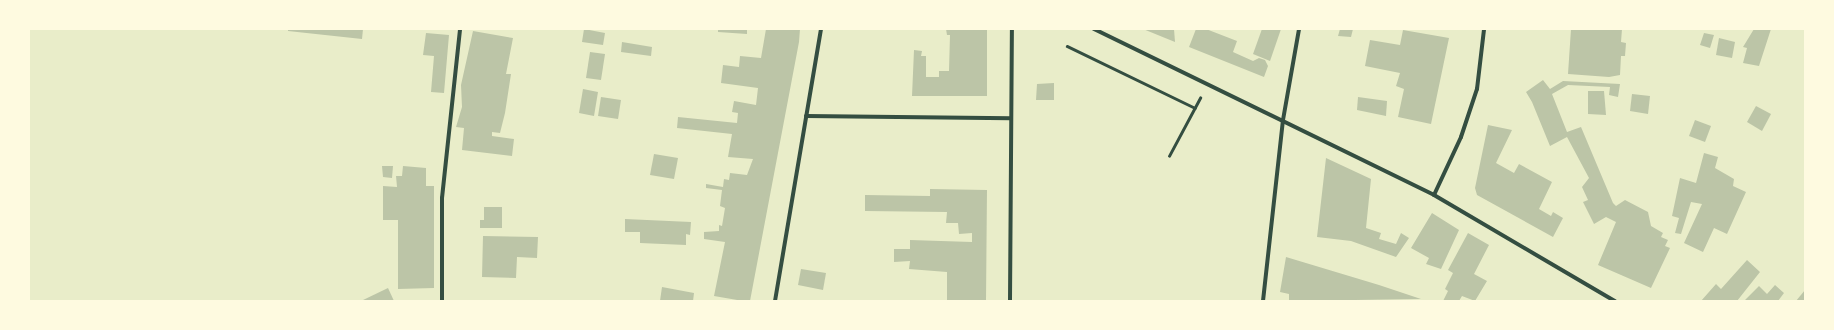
<!DOCTYPE html>
<style>
body{margin:0}
#map{position:relative;width:1834px;height:330px;overflow:hidden;background:#e9edc9;font-family:Roboto,sans-serif}
div>[style]{position:absolute}
.building>*{inset:0;background:#bcc5a7}
.path>*{height:2.5px;margin:-1.25px;padding:0 1.25px;transform-origin:1.25px;border-radius:1.25px;background:#344e41}
.minor>*{height:4px;margin:-2px;padding:0 2px;transform-origin:2px;border-radius:2px;background:#344e41}
span{translate:-50% -50%;white-space:nowrap;text-align:center;line-height:1.15;-webkit-text-stroke:3px #fefae0;paint-order:stroke}
.frame{position:absolute;inset:0;border:30px solid #fefae0;pointer-events:none}
</style>
<div id="map">
<div class="building">
<i style="clip-path:polygon(288px 29px,363px 29px,362px 39px,288px 31px)"></i>
<i style="clip-path:polygon(584px 29px,605px 33px,603px 45px,582px 42px)"></i>
<i style="clip-path:polygon(718px 29px,747px 29px,747px 34px,718px 32px)"></i>
<i style="clip-path:polygon(766px 29px,800px 29px,799px 42px,750px 301px,743px 301px,714px 296px,725px 242px,704px 239px,704px 232px,719px 231px,719px 225px,722px 226px,725px 208px,720px 206px,722px 190px,706px 188px,706px 184px,723px 187px,724px 179px,729px 180px,730px 173px,747px 175px,753px 159px,728px 157px,732px 134px,677px 128px,678px 117px,737px 123px,738px 113px,732px 112px,734px 101px,756px 105px,758px 88px,721px 83px,723px 65px,739px 67px,740px 56px,761px 58px)"></i>
<i style="clip-path:polygon(946px 29px,987px 29px,987px 96px,912px 96px,914px 50px,922px 51px,921px 56px,926px 56px,926px 77px,939px 77px,939px 71px,949px 71px,950px 35px,947px 35px)"></i>
<i style="clip-path:polygon(1143px 29px,1174px 29px,1175px 42px)"></i>
<i style="clip-path:polygon(1196px 29px,1206px 29px,1237px 41px,1233px 52px,1253px 61px,1259px 58px,1265px 60px,1268px 66px,1264px 77px,1189px 47px)"></i>
<i style="clip-path:polygon(1262px 29px,1281px 29px,1270px 61px,1253px 54px)"></i>
<i style="clip-path:polygon(1340px 29px,1353px 29px,1351px 37px,1338px 36px)"></i>
<i style="clip-path:polygon(1571px 29px,1622px 29px,1621px 42px,1626px 43px,1625px 56px,1621px 56px,1620px 75px,1609px 77px,1568px 74px)"></i>
<i style="clip-path:polygon(1754px 29px,1771px 29px,1759px 66px,1743px 63px,1747px 48px,1743px 47px)"></i>
<i style="clip-path:polygon(1403px 30px,1449px 38px,1431px 124px,1398px 117px,1404px 89px,1396px 86px,1400px 73px,1365px 66px,1370px 40px,1400px 45px)"></i>
<i style="clip-path:polygon(473px 31px,513px 38px,506px 74px,511px 74px,505px 113px,500px 133px,492px 132px,492px 136px,514px 139px,512px 156px,462px 150px,464px 128px,456px 127px,462px 107px,461px 85px)"></i>
<i style="clip-path:polygon(426px 33px,449px 35px,444px 93px,431px 92px,434px 56px,423px 55px)"></i>
<i style="clip-path:polygon(1704px 33px,1714px 35px,1710px 48px,1700px 45px)"></i>
<i style="clip-path:polygon(1719px 38px,1735px 42px,1732px 58px,1716px 55px)"></i>
<i style="clip-path:polygon(622px 42px,652px 47px,651px 56px,621px 52px)"></i>
<i style="clip-path:polygon(590px 52px,605px 54px,601px 80px,586px 78px)"></i>
<i style="clip-path:polygon(1543px 80px,1550px 89px,1563px 81px,1620px 84px,1618px 97px,1609px 95px,1610px 87px,1568px 85px,1552px 94px,1567px 132px,1581px 127px,1613px 203px,1616px 206px,1625px 200px,1648px 212px,1651px 226px,1663px 233px,1661px 237px,1668px 240px,1665px 246px,1670px 248px,1651px 288px,1598px 265px,1616px 222px,1606px 217px,1594px 224px,1583px 202px,1588px 200px,1582px 187px,1589px 178px,1567px 137px,1550px 146px,1532px 102px,1526px 92px)"></i>
<i style="clip-path:polygon(1054px 83px,1054px 100px,1036px 100px,1037px 84px)"></i>
<i style="clip-path:polygon(583px 89px,598px 92px,594px 116px,579px 113px)"></i>
<i style="clip-path:polygon(1588px 91px,1604px 91px,1606px 115px,1588px 114px)"></i>
<i style="clip-path:polygon(1632px 94px,1650px 96px,1648px 114px,1630px 111px)"></i>
<i style="clip-path:polygon(601px 97px,621px 100px,618px 119px,598px 116px)"></i>
<i style="clip-path:polygon(1358px 97px,1387px 101px,1386px 116px,1357px 110px)"></i>
<i style="clip-path:polygon(1756px 106px,1771px 114px,1762px 131px,1747px 122px)"></i>
<i style="clip-path:polygon(1695px 120px,1711px 126px,1705px 142px,1689px 136px)"></i>
<i style="clip-path:polygon(1488px 125px,1512px 130px,1496px 163px,1514px 173px,1519px 164px,1552px 182px,1539px 209px,1551px 216px,1553px 212px,1563px 218px,1553px 237px,1477px 195px,1475px 188px)"></i>
<i style="clip-path:polygon(1704px 153px,1718px 157px,1715px 168px,1734px 179px,1733px 186px,1746px 192px,1727px 234px,1714px 228px,1703px 252px,1684px 243px,1702px 204px,1691px 202px,1681px 234px,1675px 233px,1679px 218px,1672px 216px,1680px 178px,1696px 183px)"></i>
<i style="clip-path:polygon(654px 154px,678px 158px,674px 179px,650px 175px)"></i>
<i style="clip-path:polygon(1326px 158px,1371px 179px,1366px 228px,1381px 233px,1379px 239px,1396px 244px,1401px 233px,1409px 238px,1396px 257px,1351px 241px,1317px 237px)"></i>
<i style="clip-path:polygon(382px 166px,393px 166px,392px 178px,383px 177px)"></i>
<i style="clip-path:polygon(403px 166px,426px 168px,426px 186px,434px 186px,434px 288px,398px 289px,398px 220px,383px 220px,383px 186px,397px 187px,396px 176px,402px 176px)"></i>
<i style="clip-path:polygon(930px 189px,987px 190px,986px 301px,947px 301px,947px 272px,909px 269px,910px 261px,894px 262px,894px 249px,910px 249px,910px 240px,972px 242px,972px 233px,959px 234px,958px 223px,946px 223px,947px 212px,865px 211px,865px 195px,930px 196px)"></i>
<i style="clip-path:polygon(484px 207px,502px 207px,502px 228px,480px 228px,480px 220px,484px 220px)"></i>
<i style="clip-path:polygon(1432px 213px,1459px 230px,1441px 269px,1426px 264px,1429px 258px,1411px 248px)"></i>
<i style="clip-path:polygon(625px 219px,691px 222px,690px 235px,686px 234px,686px 245px,640px 243px,640px 232px,625px 232px)"></i>
<i style="clip-path:polygon(1468px 233px,1489px 245px,1474px 274px,1487px 281px,1475px 301px,1462px 296px,1459px 301px,1443px 301px,1448px 291px,1445px 289px,1453px 273px,1448px 270px)"></i>
<i style="clip-path:polygon(483px 236px,538px 237px,537px 258px,517px 257px,516px 278px,482px 277px)"></i>
<i style="clip-path:polygon(1286px 257px,1379px 285px,1421px 299px,1289px 301px,1289px 294px,1280px 292px)"></i>
<i style="clip-path:polygon(1747px 260px,1760px 272px,1737px 301px,1701px 301px,1716px 284px,1721px 289px)"></i>
<i style="clip-path:polygon(801px 269px,826px 273px,823px 290px,798px 285px)"></i>
<i style="clip-path:polygon(1775px 285px,1784px 293px,1778px 301px,1744px 301px,1759px 286px,1767px 294px)"></i>
<i style="clip-path:polygon(662px 287px,694px 293px,693px 301px,660px 301px)"></i>
<i style="clip-path:polygon(388px 288px,394px 301px,361px 301px)"></i>
<i style="clip-path:polygon(1805px 290px,1805px 301px,1796px 301px)"></i>
</div>
<div class="path">
<i style="left:1067px;top:46px;width:142px;rotate:25.8deg"></i>
<i style="left:1169px;top:156px;width:66px;rotate:-61.9deg"></i>
</div>
<div class="minor">
<i style="left:1094px;top:29px;width:378px;rotate:26deg"></i>
<i style="left:1434px;top:195px;width:210px;rotate:30.4deg"></i>
<i style="left:806px;top:116px;width:205px;rotate:0.6deg"></i>
<i style="left:1434px;top:195px;width:64px;rotate:-65deg"></i>
<i style="left:1461px;top:137px;width:51px;rotate:-71.6deg"></i>
<i style="left:1477px;top:89px;width:60px;rotate:-83.3deg"></i>
<i style="left:442px;top:301px;width:103px;rotate:-90deg"></i>
<i style="left:442px;top:198px;width:170px;rotate:-83.9deg"></i>
<i style="left:775px;top:301px;width:276px;rotate:-80.4deg"></i>
<i style="left:1010px;top:301px;width:272px;rotate:-89.6deg"></i>
<i style="left:1263px;top:301px;width:182px;rotate:-83.7deg"></i>
<i style="left:1283px;top:120px;width:92px;rotate:-80deg"></i>
</div>
<div class="frame"></div>
</div>
